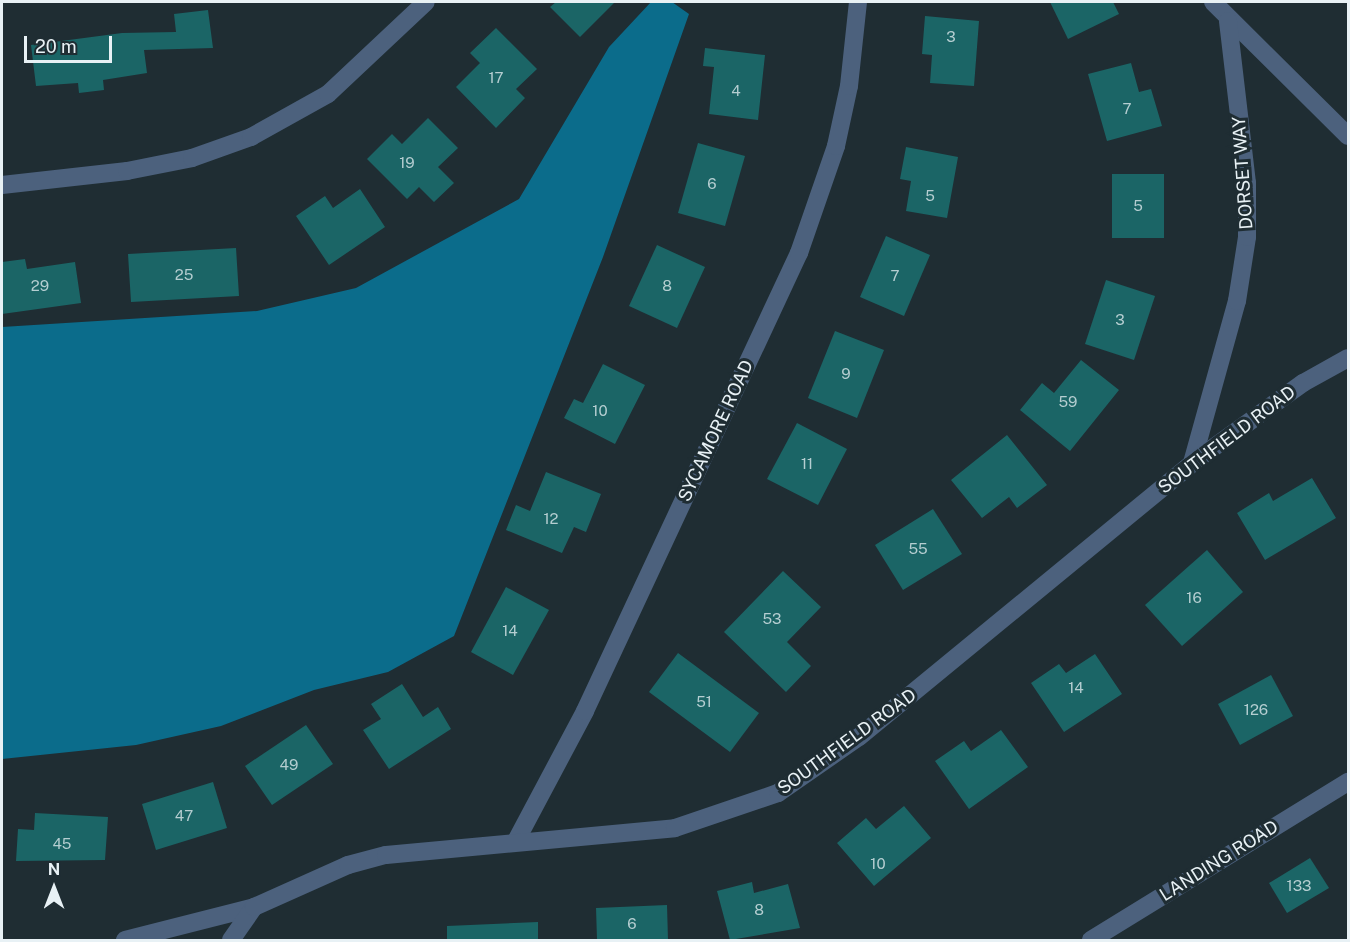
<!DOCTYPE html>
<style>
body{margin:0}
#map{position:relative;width:1350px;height:942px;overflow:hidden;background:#1f2d33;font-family:"Public Sans",sans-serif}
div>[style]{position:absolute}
.forest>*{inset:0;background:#0b6c8b}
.building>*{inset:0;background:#1b6566}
.minor>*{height:18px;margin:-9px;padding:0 9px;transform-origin:9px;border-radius:9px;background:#4c617d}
span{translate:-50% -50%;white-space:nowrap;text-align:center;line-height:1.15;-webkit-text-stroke:6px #1f2d33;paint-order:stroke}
.number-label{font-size:15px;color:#b5ced1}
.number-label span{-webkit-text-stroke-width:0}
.street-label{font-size:18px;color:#e8f1f5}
.frame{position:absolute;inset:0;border:3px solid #e8f1f5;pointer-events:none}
.north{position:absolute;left:24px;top:858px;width:60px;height:60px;-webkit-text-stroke:4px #1f2d33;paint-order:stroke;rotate:0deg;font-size:16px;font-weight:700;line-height:24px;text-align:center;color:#e8f1f5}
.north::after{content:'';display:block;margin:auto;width:21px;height:27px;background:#e8f1f5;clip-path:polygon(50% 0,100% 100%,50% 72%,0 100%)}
.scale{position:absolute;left:24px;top:36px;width:88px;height:27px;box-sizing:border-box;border:3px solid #e8f1f5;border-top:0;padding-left:8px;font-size:18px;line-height:21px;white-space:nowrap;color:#e8f1f5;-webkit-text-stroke:4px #1f2d33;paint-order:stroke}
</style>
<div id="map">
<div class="forest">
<i style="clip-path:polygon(651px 2px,672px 2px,689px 14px,603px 257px,454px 636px,388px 672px,314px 690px,221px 726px,136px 745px,2px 759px,2px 327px,257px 311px,356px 288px,519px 199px,609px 47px)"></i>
</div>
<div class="building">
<i style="clip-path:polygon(556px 2px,615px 2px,580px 37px,550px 7px)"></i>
<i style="clip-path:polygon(1050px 2px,1113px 2px,1119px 14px,1068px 39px)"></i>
<i style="clip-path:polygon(208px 10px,213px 48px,144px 50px,147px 73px,103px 80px,104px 90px,79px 93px,78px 83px,36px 86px,31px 45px,122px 33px,176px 32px,174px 14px)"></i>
<i style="clip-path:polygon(925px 16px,979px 21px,974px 86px,930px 83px,932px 55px,922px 54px)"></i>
<i style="clip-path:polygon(496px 28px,537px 69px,516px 89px,525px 98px,496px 128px,456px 87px,480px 63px,470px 53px)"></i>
<i style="clip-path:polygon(705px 48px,765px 55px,758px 120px,709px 114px,714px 67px,703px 66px)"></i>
<i style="clip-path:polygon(1131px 63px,1139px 92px,1151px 89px,1162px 126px,1107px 141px,1088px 74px)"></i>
<i style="clip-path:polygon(428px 118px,458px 148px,438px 167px,454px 183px,434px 202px,419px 187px,407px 199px,367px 159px,392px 134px,402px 144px)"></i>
<i style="clip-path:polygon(698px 143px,745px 156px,725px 226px,678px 213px)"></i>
<i style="clip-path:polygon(906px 147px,958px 157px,947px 218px,906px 211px,911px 181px,900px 179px)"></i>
<i style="clip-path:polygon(1112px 174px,1164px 174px,1164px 238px,1112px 238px)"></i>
<i style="clip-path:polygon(360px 189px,385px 227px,329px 265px,296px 216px,325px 196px,333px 208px)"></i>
<i style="clip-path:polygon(886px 236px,930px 255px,904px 316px,860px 297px)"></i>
<i style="clip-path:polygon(657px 245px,705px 267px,677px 328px,629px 306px)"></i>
<i style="clip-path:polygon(236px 248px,239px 296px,131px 302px,128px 254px)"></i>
<i style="clip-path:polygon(25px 259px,27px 269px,75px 262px,81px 303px,2px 314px,2px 262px)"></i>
<i style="clip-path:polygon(1106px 280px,1155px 296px,1134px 360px,1085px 344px)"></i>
<i style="clip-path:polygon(835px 331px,884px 350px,857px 418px,808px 398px)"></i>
<i style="clip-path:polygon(1081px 360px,1119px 390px,1070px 451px,1020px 410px,1042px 383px,1054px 393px)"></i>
<i style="clip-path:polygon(603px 364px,645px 385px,615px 444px,564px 418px,574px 399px,583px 403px)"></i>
<i style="clip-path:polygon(797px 423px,847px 449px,818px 505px,767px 479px)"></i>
<i style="clip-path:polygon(1007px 435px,1047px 485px,1017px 508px,1009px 497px,982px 518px,951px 480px)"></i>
<i style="clip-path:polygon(546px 472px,601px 494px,586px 532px,574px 527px,562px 553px,506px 530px,516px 505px,530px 511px)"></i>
<i style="clip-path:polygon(1312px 478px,1336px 518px,1265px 560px,1237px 513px,1269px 493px,1273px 501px)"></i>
<i style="clip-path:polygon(933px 509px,962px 554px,903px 590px,875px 545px)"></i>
<i style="clip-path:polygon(1207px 550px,1243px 592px,1182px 646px,1145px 605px)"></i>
<i style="clip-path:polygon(783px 571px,821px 607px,787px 642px,811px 666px,786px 692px,724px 632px)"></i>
<i style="clip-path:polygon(506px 587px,549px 610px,513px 675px,471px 652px)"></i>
<i style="clip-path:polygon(678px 653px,759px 713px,730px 752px,649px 692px)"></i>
<i style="clip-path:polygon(1095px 654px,1122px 694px,1064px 732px,1031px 683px,1059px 664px,1066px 673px)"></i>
<i style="clip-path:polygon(1271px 675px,1293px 716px,1240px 745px,1218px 704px)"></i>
<i style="clip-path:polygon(402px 684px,423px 717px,438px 707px,451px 729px,389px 769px,363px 730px,381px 719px,371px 704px)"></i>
<i style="clip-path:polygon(306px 725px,333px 764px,272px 805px,245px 766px)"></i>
<i style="clip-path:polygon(1001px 730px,1028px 767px,969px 809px,935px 761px,964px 741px,971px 751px)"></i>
<i style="clip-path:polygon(213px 782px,227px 828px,156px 850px,142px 804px)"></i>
<i style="clip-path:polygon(904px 806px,931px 838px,874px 886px,837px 843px,866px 818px,876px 829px)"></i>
<i style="clip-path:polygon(35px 813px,108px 817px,105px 860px,16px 861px,18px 829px,34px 830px)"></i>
<i style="clip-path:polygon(1310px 858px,1329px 888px,1287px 913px,1269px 883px)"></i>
<i style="clip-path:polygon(752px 882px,754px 893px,788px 884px,800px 928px,730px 940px,717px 891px)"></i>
<i style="clip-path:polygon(667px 905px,668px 940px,597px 940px,596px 908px)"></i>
<i style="clip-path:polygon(538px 922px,538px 940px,447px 940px,447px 926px)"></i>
</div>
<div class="minor">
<i style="left:1213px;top:2px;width:190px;rotate:44.8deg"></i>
<i style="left:2px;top:185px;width:126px;rotate:-6.4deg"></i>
<i style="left:127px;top:171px;width:66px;rotate:-11.3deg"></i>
<i style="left:192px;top:158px;width:63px;rotate:-19.6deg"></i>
<i style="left:251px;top:137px;width:88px;rotate:-29.2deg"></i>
<i style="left:328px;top:94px;width:134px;rotate:-43.2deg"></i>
<i style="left:1192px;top:463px;width:168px;rotate:-74.5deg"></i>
<i style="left:1237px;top:301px;width:65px;rotate:-81.1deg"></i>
<i style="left:1247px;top:237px;width:54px;rotate:-90deg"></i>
<i style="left:1247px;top:183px;width:163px;rotate:-96.7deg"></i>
<i style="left:516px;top:841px;width:147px;rotate:-62deg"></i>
<i style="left:585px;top:711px;width:506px;rotate:-64.96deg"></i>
<i style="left:799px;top:253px;width:113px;rotate:-70.9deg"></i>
<i style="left:836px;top:146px;width:61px;rotate:-77.8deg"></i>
<i style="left:849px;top:86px;width:84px;rotate:-83.9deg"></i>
<i style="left:125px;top:940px;width:133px;rotate:-14.3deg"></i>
<i style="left:231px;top:940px;width:40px;rotate:-55.1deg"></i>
<i style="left:254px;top:907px;width:103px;rotate:-24.1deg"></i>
<i style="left:348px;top:865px;width:39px;rotate:-15deg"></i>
<i style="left:386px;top:855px;width:290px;rotate:-5.3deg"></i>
<i style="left:675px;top:828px;width:109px;rotate:-18.8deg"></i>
<i style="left:778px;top:793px;width:98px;rotate:-34.7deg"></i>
<i style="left:859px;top:737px;width:431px;rotate:-39.4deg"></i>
<i style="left:1192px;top:463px;width:137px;rotate:-35.8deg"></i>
<i style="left:1303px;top:383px;width:51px;rotate:-29.1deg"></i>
<i style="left:1091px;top:940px;width:302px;rotate:-31.6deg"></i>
</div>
<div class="number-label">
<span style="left:951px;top:37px">3</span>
<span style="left:496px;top:78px">17</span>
<span style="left:736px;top:91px">4</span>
<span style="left:1127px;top:109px">7</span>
<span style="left:407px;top:163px">19</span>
<span style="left:712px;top:184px">6</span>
<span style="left:930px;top:196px">5</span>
<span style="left:1138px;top:206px">5</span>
<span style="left:184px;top:275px">25</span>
<span style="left:895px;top:276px">7</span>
<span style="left:40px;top:286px">29</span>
<span style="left:667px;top:286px">8</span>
<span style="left:1120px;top:320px">3</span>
<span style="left:846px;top:374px">9</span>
<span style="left:1068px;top:402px">59</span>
<span style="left:600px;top:411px">10</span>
<span style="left:807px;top:464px">11</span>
<span style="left:551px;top:519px">12</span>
<span style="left:918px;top:549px">55</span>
<span style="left:1194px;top:598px">16</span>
<span style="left:772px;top:619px">53</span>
<span style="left:510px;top:631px">14</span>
<span style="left:1076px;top:688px">14</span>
<span style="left:704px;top:702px">51</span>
<span style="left:1256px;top:710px">126</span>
<span style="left:289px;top:765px">49</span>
<span style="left:184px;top:816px">47</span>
<span style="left:62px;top:844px">45</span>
<span style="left:878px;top:864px">10</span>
<span style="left:1299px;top:886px">133</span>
<span style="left:759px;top:910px">8</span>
<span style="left:632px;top:924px">6</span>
</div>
<div class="street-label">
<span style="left:1243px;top:173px;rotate:-94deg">DORSET WAY</span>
<span style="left:716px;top:431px;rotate:-65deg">SYCAMORE ROAD</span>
<span style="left:1227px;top:440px;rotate:-37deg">SOUTHFIELD ROAD</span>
<span style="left:847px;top:742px;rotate:-36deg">SOUTHFIELD ROAD</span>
<span style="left:1219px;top:861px;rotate:-32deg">LANDING ROAD</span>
</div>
<div class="frame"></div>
<div class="north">N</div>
<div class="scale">20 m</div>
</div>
